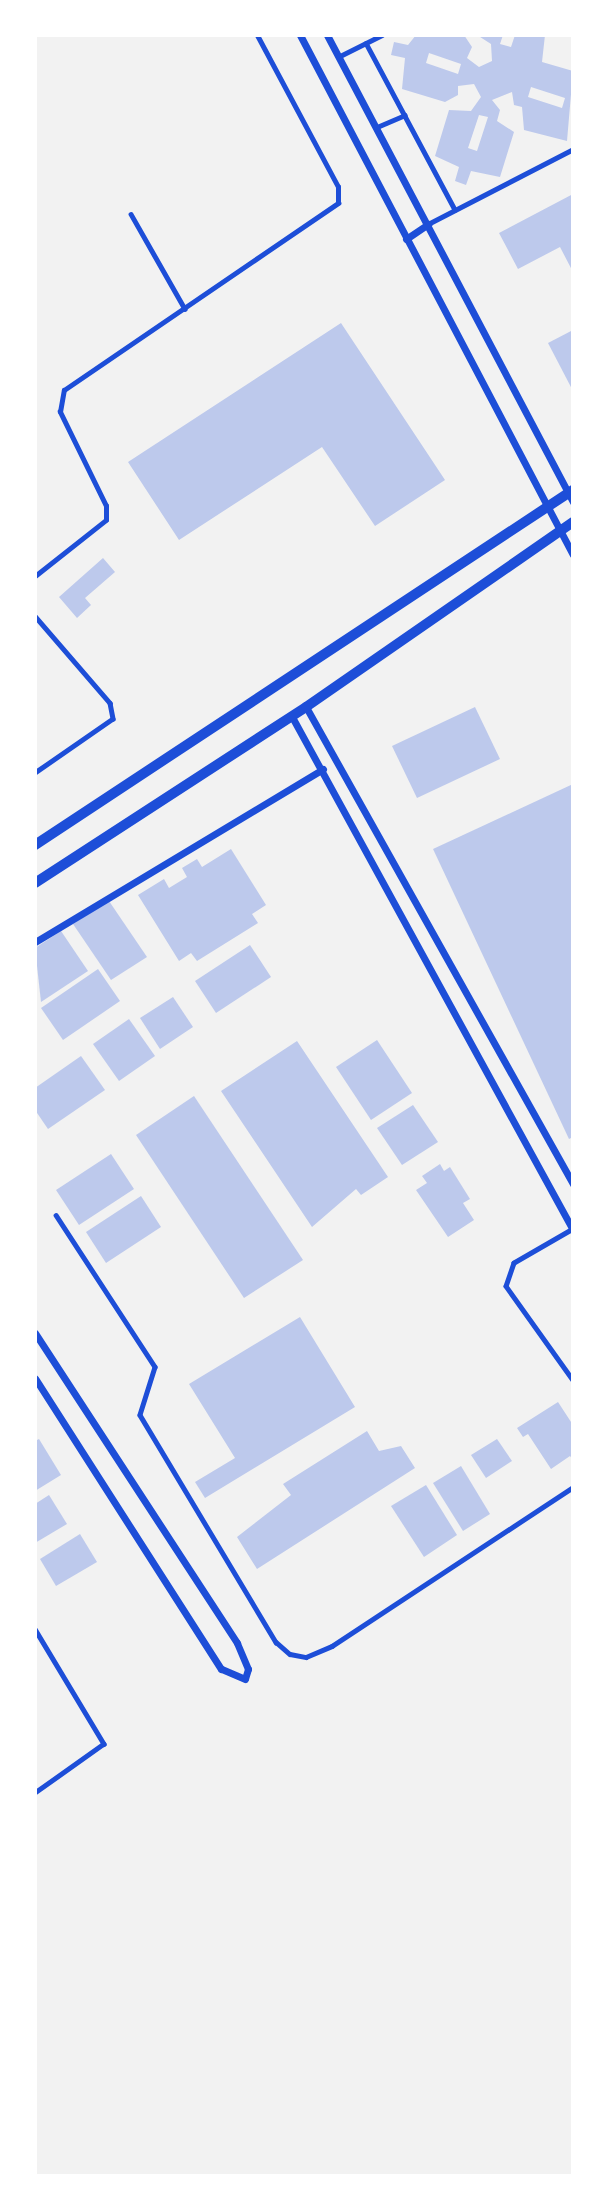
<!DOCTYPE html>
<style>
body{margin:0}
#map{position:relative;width:608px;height:2211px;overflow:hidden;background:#f2f2f2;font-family:"IBM Plex Sans",sans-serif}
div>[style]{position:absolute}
.building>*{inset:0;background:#bdc9ec}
.service>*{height:4.5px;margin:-2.25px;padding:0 2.25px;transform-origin:2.25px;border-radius:2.25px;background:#1d4ed8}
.minor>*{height:7px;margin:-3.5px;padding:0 3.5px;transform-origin:3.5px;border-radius:3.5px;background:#1d4ed8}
.tertiary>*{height:10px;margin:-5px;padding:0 5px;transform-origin:5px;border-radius:5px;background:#1d4ed8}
span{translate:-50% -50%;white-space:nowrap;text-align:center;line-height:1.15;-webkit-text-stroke:5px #fff;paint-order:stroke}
.frame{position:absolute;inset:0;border:37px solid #fff;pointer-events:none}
</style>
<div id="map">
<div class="building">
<i style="clip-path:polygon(evenodd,416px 35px,464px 35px,472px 47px,467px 58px,479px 67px,492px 61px,491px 44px,477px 35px,503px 35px,500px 44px,511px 47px,515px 35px,545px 35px,542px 62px,573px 71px,567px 141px,524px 130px,522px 107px,514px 105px,512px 92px,492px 100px,500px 110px,497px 121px,514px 132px,500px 177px,471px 171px,466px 185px,455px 181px,459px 167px,435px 156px,449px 110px,471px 111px,481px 97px,474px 84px,458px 86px,458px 95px,445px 102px,402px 89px,405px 58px,391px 55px,394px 42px,408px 45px,416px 35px,429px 53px,461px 64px,458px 74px,426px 63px,429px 53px,416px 35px,531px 87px,565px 98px,562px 108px,528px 97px,531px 87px,416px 35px,479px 115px,488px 117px,477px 151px,468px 148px,479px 115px)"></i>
<i style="clip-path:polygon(573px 194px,573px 272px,560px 247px,518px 269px,499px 233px)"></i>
<i style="clip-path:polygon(341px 323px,445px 480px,375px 526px,322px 447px,179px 540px,128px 462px)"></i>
<i style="clip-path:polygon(573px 330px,573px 391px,548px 343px)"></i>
<i style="clip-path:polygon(103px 558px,115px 572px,85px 598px,91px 605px,77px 618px,59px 597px)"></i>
<i style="clip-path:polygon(475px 707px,500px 759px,417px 798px,392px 746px)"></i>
<i style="clip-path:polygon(573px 784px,573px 1137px,569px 1139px,433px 849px)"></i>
<i style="clip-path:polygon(231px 849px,266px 905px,252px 914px,258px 923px,197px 961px,191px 953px,179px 961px,138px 895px,164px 879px,169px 888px,187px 877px,182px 868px,197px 859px,202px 867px)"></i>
<i style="clip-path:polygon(109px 901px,147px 957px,111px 980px,73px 924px)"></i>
<i style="clip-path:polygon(61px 931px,88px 971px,41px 1002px,35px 948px)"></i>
<i style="clip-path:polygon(250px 945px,271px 977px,216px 1013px,195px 981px)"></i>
<i style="clip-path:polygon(98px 969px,120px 1001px,63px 1040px,41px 1008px)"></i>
<i style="clip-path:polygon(173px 997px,193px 1027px,160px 1049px,140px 1018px)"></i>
<i style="clip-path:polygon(129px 1019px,155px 1056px,119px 1081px,93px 1044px)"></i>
<i style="clip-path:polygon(377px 1040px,412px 1093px,371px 1120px,336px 1067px)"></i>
<i style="clip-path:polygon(297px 1041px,388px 1177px,361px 1195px,356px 1189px,312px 1227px,221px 1091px)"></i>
<i style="clip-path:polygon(81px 1056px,105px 1090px,48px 1129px,35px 1110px,35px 1088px)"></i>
<i style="clip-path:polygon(194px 1096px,303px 1260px,244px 1298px,136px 1135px)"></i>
<i style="clip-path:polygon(413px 1105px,438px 1142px,402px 1165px,377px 1128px)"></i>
<i style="clip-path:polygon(111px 1154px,134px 1189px,79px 1225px,56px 1190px)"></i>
<i style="clip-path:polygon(440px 1164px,444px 1171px,450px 1167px,470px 1199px,463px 1203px,474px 1220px,448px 1237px,416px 1190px,427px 1183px,422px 1176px)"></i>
<i style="clip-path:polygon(141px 1196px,161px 1227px,106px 1263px,86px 1232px)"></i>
<i style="clip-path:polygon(300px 1317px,355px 1407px,205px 1498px,195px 1482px,235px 1458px,189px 1384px)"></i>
<i style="clip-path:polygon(558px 1402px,573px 1425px,573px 1460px,570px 1456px,551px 1469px,528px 1434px,523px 1437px,517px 1428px)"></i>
<i style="clip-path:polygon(367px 1431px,379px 1451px,401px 1446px,415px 1468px,257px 1569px,237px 1537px,291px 1495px,283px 1484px)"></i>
<i style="clip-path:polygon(39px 1439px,61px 1475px,35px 1491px,35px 1441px)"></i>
<i style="clip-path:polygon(497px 1439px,512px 1461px,486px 1478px,471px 1455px)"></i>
<i style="clip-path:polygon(461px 1466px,490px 1514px,463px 1531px,433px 1483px)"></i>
<i style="clip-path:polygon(426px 1485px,457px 1535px,424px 1557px,391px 1506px)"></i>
<i style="clip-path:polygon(49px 1495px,67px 1524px,35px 1543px,35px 1504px)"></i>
<i style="clip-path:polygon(80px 1534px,97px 1562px,56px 1586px,40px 1559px)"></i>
</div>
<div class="service">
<i style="left:366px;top:43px;width:189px;rotate:61.9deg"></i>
<i style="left:340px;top:56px;width:47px;rotate:-26.6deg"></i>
<i style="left:377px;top:127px;width:30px;rotate:-23deg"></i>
<i style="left:131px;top:214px;width:109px;rotate:60.4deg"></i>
<i style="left:428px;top:224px;width:163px;rotate:-27.3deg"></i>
<i style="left:35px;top:576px;width:90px;rotate:-38.3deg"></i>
<i style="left:106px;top:520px;width:14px;rotate:-90deg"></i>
<i style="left:106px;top:506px;width:105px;rotate:-116.1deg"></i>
<i style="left:60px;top:412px;width:22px;rotate:-80deg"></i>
<i style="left:64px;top:390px;width:332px;rotate:-34.3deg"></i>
<i style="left:338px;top:203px;width:16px;rotate:-90deg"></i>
<i style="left:338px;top:187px;width:172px;rotate:-118.1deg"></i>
<i style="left:35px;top:616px;width:115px;rotate:49.2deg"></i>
<i style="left:110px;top:703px;width:16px;rotate:79deg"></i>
<i style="left:113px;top:719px;width:95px;rotate:145.3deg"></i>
<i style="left:56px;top:1215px;width:181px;rotate:56.9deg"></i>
<i style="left:155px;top:1367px;width:50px;rotate:107.4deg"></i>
<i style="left:140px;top:1415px;width:265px;rotate:59.1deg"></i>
<i style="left:276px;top:1642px;width:18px;rotate:41deg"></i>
<i style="left:290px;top:1654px;width:16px;rotate:11deg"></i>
<i style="left:306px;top:1657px;width:28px;rotate:-23deg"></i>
<i style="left:332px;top:1646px;width:289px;rotate:-33.4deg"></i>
<i style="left:573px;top:1229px;width:68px;rotate:150deg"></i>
<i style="left:514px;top:1263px;width:24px;rotate:109deg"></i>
<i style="left:506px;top:1286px;width:115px;rotate:54.5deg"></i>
<i style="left:35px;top:1629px;width:134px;rotate:59deg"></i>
<i style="left:104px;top:1744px;width:85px;rotate:144.6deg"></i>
</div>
<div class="minor">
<i style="left:300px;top:35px;width:587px;rotate:62.3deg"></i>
<i style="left:327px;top:35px;width:528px;rotate:62.22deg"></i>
<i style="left:406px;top:239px;width:27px;rotate:-34deg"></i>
<i style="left:306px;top:707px;width:547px;rotate:60.76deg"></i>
<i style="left:291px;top:715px;width:587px;rotate:61.3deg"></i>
<i style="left:35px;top:942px;width:336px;rotate:-31deg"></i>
<i style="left:35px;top:1333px;width:370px;rotate:56.9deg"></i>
<i style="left:237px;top:1643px;width:28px;rotate:67deg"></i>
<i style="left:248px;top:1669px;width:10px;rotate:107deg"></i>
<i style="left:245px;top:1679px;width:26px;rotate:-157deg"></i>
<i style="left:221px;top:1669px;width:345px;rotate:-122.6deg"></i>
</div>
<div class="tertiary">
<i style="left:35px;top:845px;width:645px;rotate:-33.42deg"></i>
<i style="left:35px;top:883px;width:323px;rotate:-33deg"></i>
<i style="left:306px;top:707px;width:325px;rotate:-34.7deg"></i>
</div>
<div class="frame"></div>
</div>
